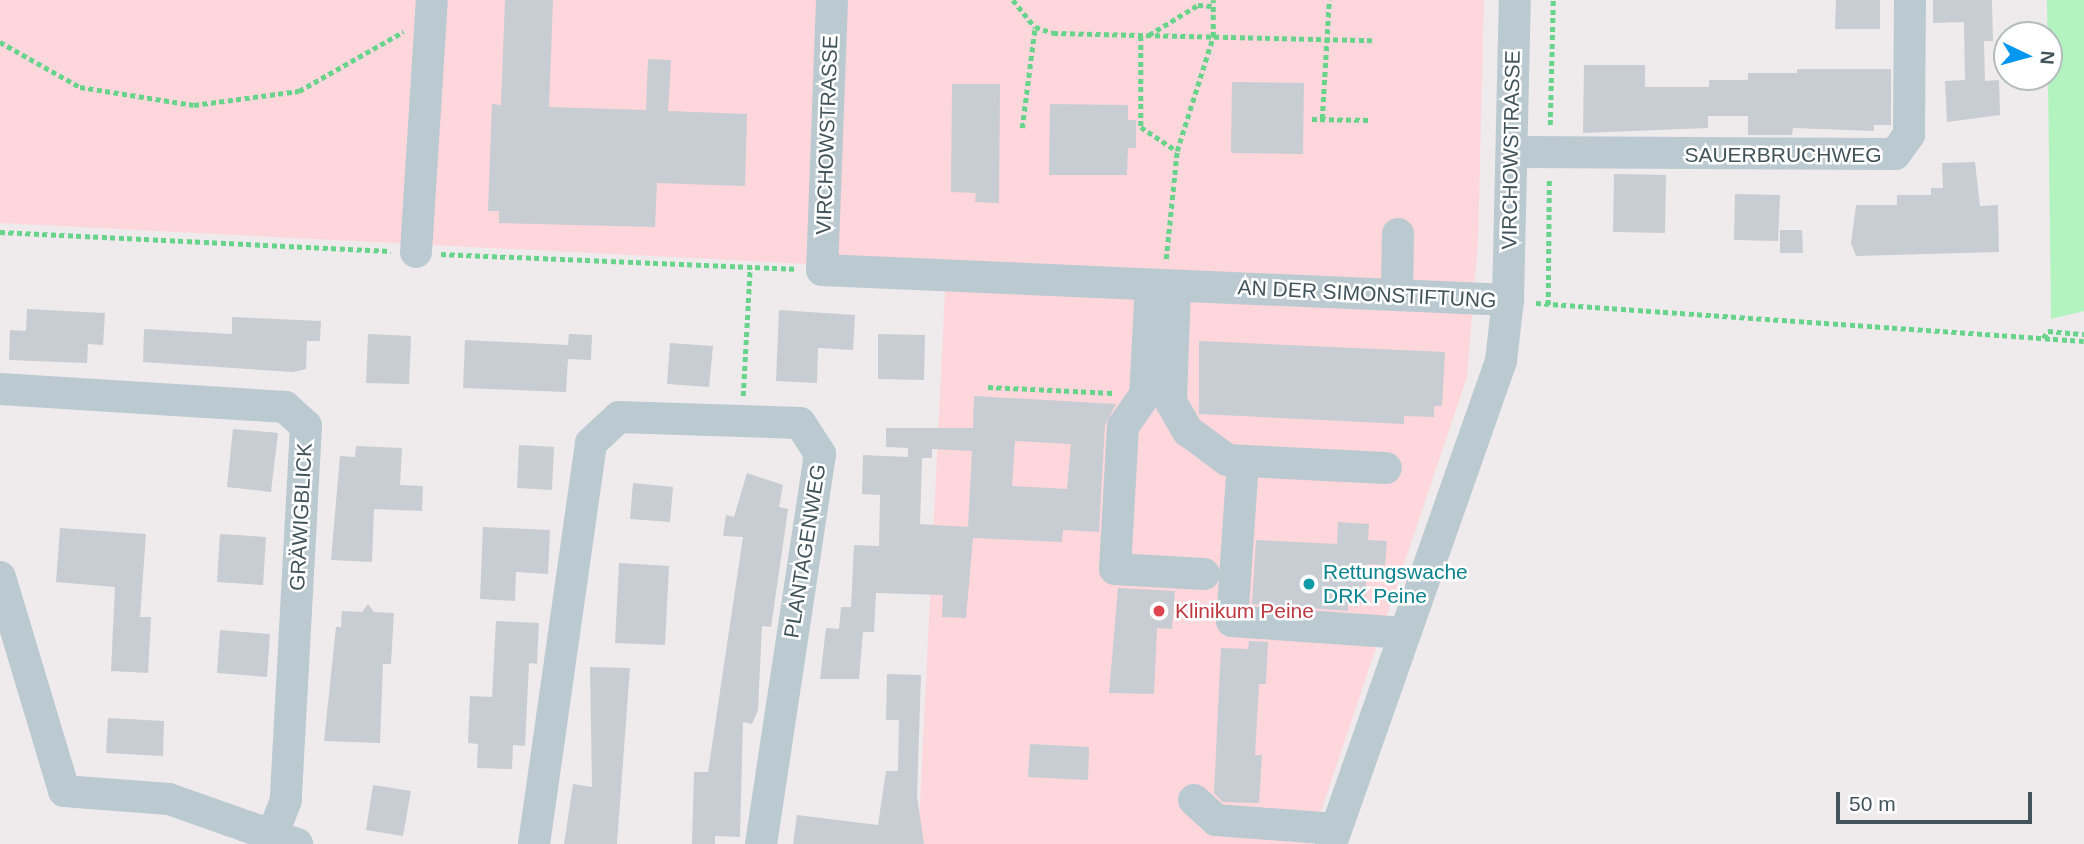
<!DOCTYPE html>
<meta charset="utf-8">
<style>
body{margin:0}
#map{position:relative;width:2084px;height:844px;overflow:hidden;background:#efebec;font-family:Arial,sans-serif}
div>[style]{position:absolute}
.medical>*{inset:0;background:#fdd7db}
.green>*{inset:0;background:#b3f3c0}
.building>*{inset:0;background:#c7cdd2}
.path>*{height:4.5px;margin-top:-2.25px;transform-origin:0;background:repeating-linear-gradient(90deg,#68d48b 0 5px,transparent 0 8.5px)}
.minor>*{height:32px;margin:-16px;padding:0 16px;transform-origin:16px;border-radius:16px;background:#bacad0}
.dots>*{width:19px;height:19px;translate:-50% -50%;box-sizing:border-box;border:4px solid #fff;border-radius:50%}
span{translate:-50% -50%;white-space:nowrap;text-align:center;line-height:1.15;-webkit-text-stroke:5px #fff;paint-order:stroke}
.street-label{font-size:21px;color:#42545b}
.culture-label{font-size:21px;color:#0d838f}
.left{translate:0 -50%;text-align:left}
.health-label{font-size:21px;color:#be3a42}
.north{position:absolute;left:1993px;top:21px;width:70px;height:70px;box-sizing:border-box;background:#fff;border:2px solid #b3bbbd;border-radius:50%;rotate:95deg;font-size:19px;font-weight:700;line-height:28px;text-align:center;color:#42545b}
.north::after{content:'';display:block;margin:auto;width:24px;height:32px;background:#0596ef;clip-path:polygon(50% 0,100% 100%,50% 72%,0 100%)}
.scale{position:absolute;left:1836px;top:792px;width:196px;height:32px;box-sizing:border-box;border:4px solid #42545b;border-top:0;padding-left:9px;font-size:21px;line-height:24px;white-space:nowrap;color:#42545b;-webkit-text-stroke:5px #fff;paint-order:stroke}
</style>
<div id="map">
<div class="medical">
<i style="clip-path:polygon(0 0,1484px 0,1478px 243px,1467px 377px,1310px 844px,918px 844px,946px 271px,0 223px)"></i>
</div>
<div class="green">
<i style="clip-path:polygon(2047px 0,2084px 0,2084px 311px,2051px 319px)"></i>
</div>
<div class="building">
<i style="clip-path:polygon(505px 0,553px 0,549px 107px,646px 110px,648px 59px,671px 60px,668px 111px,747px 114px,745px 186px,657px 183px,655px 227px,499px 223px,499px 211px,488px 211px,492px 104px,501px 105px)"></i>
<i style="clip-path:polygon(1836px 0,1880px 0,1880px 29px,1835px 29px)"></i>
<i style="clip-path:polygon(1933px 0,1992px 0,1993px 41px,1984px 41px,1985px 81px,1999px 80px,2000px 115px,1947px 122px,1945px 81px,1965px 80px,1964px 22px,1933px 23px)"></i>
<i style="clip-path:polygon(1584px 65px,1645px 65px,1645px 87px,1709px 87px,1709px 80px,1748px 80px,1748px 73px,1797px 73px,1797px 69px,1891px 69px,1891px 125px,1874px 125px,1874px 131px,1793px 128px,1792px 135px,1748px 135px,1748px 116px,1708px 116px,1708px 128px,1583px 133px)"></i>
<i style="clip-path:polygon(1232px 82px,1304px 83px,1303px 154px,1231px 153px)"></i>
<i style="clip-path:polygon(952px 84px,1000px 84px,999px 203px,975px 202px,976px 193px,951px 192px)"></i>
<i style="clip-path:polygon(1050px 104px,1128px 105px,1128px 120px,1136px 120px,1136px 148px,1128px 148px,1127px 175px,1049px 175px)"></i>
<i style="clip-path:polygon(1975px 162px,1980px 206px,1998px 205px,1999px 252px,1856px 256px,1851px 243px,1856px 205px,1897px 205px,1897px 195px,1931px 195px,1931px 188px,1943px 188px,1942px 163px)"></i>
<i style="clip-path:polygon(1614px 174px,1666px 175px,1665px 233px,1613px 232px)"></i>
<i style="clip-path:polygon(1735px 194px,1780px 195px,1778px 241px,1734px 240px)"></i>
<i style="clip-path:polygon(1780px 230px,1802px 230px,1803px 253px,1780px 253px)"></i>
<i style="clip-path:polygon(27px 309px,105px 313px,103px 345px,88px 344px,87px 363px,9px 360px,10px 330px,26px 331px)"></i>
<i style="clip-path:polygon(779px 310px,855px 315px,853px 350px,818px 348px,817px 383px,776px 381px)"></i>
<i style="clip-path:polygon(232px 317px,321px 321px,320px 341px,307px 341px,306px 369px,293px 372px,143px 362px,144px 329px,232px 334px)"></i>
<i style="clip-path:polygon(368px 334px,411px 336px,409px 384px,366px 383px)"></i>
<i style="clip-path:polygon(569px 334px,592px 335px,591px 360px,568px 359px,566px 392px,463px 388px,465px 340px,568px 345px)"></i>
<i style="clip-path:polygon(878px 334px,925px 335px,924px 380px,878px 379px)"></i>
<i style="clip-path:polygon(1199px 341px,1445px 352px,1442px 406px,1434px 406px,1434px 417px,1404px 416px,1404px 424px,1199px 414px)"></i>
<i style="clip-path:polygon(670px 343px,713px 346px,709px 387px,667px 384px)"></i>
<i style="clip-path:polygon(evenodd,974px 396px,1116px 404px,1105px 425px,1099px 532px,1063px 530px,1062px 542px,973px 538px,966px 618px,942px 617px,943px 595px,876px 593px,874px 632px,863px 632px,859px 679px,820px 679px,826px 628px,839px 629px,841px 607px,851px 607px,854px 545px,879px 546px,880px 495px,862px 494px,863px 455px,908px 457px,908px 448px,886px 447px,886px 428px,973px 428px,974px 396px,1015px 441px,1071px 444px,1067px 489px,1012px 486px,1015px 441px,974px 396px,932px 449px,972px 451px,968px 527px,920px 524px,922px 458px,932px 458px,932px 449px)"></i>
<i style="clip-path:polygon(233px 429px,278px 433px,271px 492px,227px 487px)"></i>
<i style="clip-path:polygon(519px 445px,554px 447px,552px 490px,517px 488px)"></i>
<i style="clip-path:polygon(356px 446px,402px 448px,400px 485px,423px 486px,422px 511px,374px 509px,372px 562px,331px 560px,340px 456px,355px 457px)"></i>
<i style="clip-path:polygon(747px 473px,783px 485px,779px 507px,788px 509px,783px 545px,771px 627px,762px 626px,758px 710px,752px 724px,743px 722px,740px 837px,715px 836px,715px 844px,692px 844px,694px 772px,708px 772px,743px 537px,723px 536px,726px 515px,734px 517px)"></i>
<i style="clip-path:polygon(633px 483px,673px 487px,670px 522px,630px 519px)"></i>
<i style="clip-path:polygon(1338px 522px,1369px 524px,1368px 540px,1387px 541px,1385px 565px,1367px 564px,1365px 604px,1348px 603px,1348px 611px,1252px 604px,1256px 540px,1337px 544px)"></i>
<i style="clip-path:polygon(483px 527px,550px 530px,548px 574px,516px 572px,515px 601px,480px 599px)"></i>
<i style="clip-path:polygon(60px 528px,146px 534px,140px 617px,151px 617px,148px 673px,111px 671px,115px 587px,56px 582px)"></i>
<i style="clip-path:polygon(220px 534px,266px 537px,263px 585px,217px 582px)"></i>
<i style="clip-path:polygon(619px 563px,669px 566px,665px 645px,615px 643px)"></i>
<i style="clip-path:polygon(1118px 588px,1175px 591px,1172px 629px,1157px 628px,1154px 694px,1109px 693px)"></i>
<i style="clip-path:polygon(368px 604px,374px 612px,394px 613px,391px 664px,383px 664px,380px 743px,324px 741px,336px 627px,341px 627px,342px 611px,362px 612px)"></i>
<i style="clip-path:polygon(496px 621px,539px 623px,537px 664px,529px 663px,525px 746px,513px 745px,512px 769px,477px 768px,478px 744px,468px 743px,470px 696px,492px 697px)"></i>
<i style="clip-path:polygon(220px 630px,270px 634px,267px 677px,217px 673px)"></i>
<i style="clip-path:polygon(1249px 641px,1268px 642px,1266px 684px,1259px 684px,1255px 755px,1262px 755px,1259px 803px,1223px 802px,1214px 793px,1221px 648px,1248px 649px)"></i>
<i style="clip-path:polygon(590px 667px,630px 668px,617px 844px,564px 844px,573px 784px,592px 787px)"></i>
<i style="clip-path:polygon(887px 674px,921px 675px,917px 796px,924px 844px,793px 844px,797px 815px,878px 825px,886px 771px,898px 771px,899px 720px,886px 720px)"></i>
<i style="clip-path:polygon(108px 718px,164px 721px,163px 756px,106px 753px)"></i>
<i style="clip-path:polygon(1030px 744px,1089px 747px,1088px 780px,1028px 777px)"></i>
<i style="clip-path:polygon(373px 785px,411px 791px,403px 836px,366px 830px)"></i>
</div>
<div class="path">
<i style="left:1013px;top:0;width:35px;rotate:51deg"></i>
<i style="left:1035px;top:27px;width:19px;rotate:18deg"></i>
<i style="left:1053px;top:33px;width:319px;rotate:1.3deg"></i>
<i style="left:1149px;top:35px;width:57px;rotate:-31.5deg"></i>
<i style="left:1198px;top:5px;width:15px;rotate:4deg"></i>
<i style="left:1141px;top:36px;width:91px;rotate:90deg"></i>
<i style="left:1141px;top:127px;width:43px;rotate:33.7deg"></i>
<i style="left:0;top:42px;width:92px;rotate:29.4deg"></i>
<i style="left:80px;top:87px;width:115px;rotate:9deg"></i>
<i style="left:194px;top:105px;width:106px;rotate:-7.6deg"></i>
<i style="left:299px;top:91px;width:120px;rotate:-29.6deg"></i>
<i style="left:1312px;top:119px;width:58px;rotate:1deg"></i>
<i style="left:1322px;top:119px;width:119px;rotate:-86.6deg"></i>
<i style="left:1550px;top:125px;width:125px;rotate:-88.6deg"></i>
<i style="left:1022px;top:128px;width:102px;rotate:-82.7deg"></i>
<i style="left:0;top:232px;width:391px;rotate:2.8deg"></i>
<i style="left:441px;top:254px;width:355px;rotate:2.4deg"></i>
<i style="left:1166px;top:259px;width:109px;rotate:-84.2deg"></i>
<i style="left:1177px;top:151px;width:120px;rotate:-72.5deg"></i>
<i style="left:1213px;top:37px;width:37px;rotate:-90deg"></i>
<i style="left:1536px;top:303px;width:549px;rotate:3.97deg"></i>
<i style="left:1548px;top:305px;width:126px;rotate:-89.5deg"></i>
<i style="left:2043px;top:338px;width:9px;rotate:-54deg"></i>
<i style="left:2048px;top:331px;width:36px;rotate:5deg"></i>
<i style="left:988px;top:387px;width:125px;rotate:2.7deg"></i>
<i style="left:743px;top:396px;width:129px;rotate:-86.9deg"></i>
</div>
<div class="minor">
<i style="left:832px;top:0;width:270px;rotate:92.1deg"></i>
<i style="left:822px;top:270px;width:687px;rotate:2.5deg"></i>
<i style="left:1512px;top:152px;width:383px;rotate:0.3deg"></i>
<i style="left:1895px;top:154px;width:24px;rotate:-54deg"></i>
<i style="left:1909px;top:135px;width:135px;rotate:-89.6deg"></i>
<i style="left:416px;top:252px;width:253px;rotate:-86.4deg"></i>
<i style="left:1151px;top:285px;width:110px;rotate:93.1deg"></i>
<i style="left:1145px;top:395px;width:38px;rotate:125deg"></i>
<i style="left:1123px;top:426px;width:143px;rotate:93.2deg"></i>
<i style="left:1115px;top:569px;width:89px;rotate:3.2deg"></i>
<i style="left:1175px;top:286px;width:116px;rotate:92deg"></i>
<i style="left:1171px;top:402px;width:34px;rotate:60deg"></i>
<i style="left:1188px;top:431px;width:49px;rotate:36.6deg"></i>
<i style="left:1227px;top:460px;width:159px;rotate:2.9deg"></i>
<i style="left:1397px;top:295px;width:61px;rotate:-89.1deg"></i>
<i style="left:0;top:389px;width:286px;rotate:3.6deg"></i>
<i style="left:285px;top:407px;width:28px;rotate:42deg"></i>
<i style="left:306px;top:426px;width:375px;rotate:93.1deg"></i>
<i style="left:286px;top:800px;width:47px;rotate:111.1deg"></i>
<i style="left:1243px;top:461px;width:160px;rotate:93.9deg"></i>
<i style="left:1232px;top:621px;width:173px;rotate:4deg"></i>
<i style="left:0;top:577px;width:223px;rotate:73.3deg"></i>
<i style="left:64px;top:791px;width:105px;rotate:4.4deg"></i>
<i style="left:169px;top:799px;width:136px;rotate:19.4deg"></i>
<i style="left:1194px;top:800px;width:30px;rotate:42deg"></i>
<i style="left:1216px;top:820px;width:120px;rotate:4.3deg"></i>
<i style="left:534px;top:844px;width:405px;rotate:-81.9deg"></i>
<i style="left:591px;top:443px;width:38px;rotate:-43deg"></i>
<i style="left:619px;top:417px;width:181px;rotate:1.9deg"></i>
<i style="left:800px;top:423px;width:37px;rotate:57deg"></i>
<i style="left:820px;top:454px;width:394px;rotate:98.6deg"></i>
<i style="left:1331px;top:844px;width:512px;rotate:-70.61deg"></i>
<i style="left:1501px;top:361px;width:61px;rotate:-83.5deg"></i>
<i style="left:1508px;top:300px;width:300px;rotate:-88.7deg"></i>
</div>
<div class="dots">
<i style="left:1309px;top:584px;background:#0f9aa8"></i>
<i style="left:1159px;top:611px;background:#e0444e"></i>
</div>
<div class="street-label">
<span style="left:827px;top:135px;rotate:-88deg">VIRCHOWSTRASSE</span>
<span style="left:1511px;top:150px;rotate:-89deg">VIRCHOWSTRASSE</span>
<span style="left:1783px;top:155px">SAUERBRUCHWEG</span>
<span style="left:1367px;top:294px;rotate:3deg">AN DER SIMONSTIFTUNG</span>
<span style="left:301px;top:517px;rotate:-87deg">GRÄWIGBLICK</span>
<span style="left:805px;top:551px;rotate:-81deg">PLANTAGENWEG</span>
</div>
<div class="culture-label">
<span class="left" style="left:1323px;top:584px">Rettungswache<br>DRK Peine</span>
</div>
<div class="health-label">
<span class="left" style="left:1175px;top:611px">Klinikum Peine</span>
</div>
<div class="north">N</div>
<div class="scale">50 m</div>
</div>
